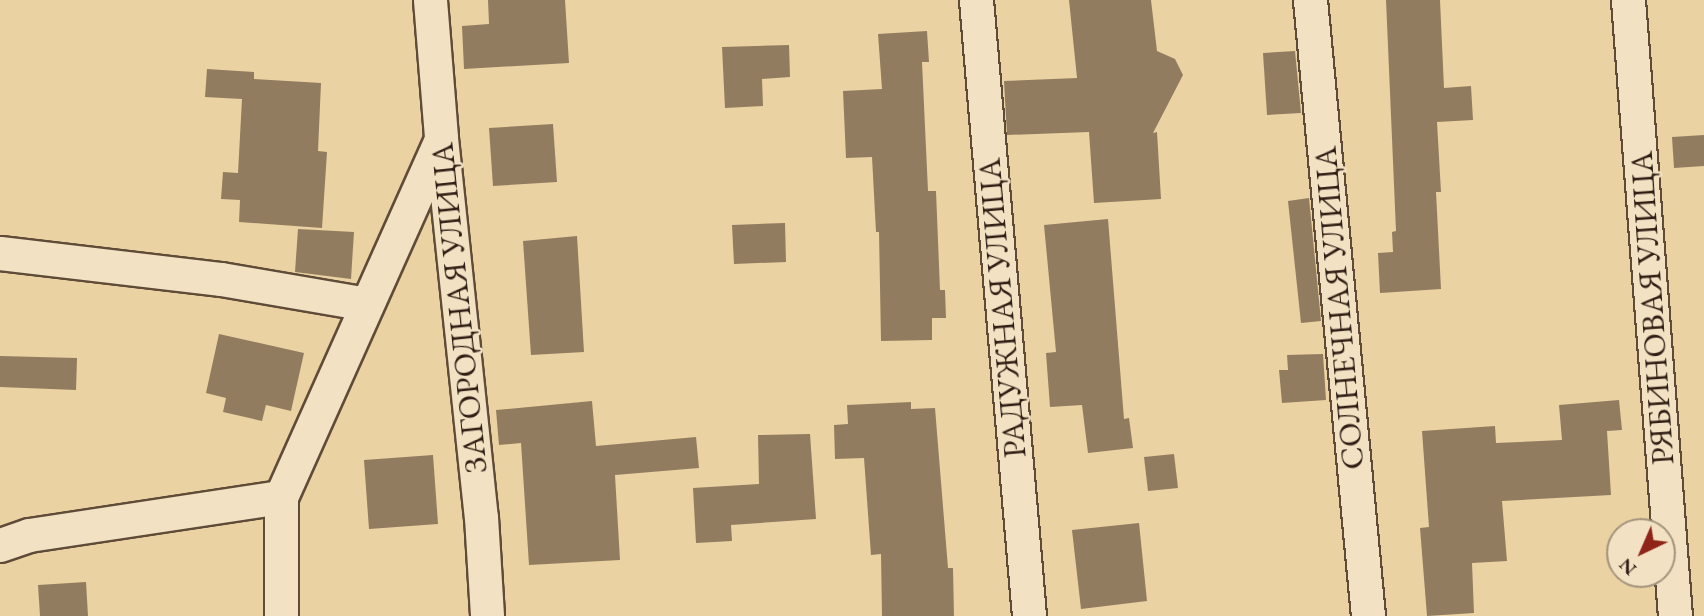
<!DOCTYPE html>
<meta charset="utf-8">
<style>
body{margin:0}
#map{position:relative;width:1704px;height:616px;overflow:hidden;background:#ebd2a3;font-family:"EB Garamond",serif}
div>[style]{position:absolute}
.building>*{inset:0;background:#917c5f}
.roads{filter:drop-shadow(2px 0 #5f4b38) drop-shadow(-2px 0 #5f4b38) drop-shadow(0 2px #5f4b38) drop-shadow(0 -2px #5f4b38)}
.minor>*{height:33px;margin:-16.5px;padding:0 16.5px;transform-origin:16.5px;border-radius:16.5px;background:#f2e2c3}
span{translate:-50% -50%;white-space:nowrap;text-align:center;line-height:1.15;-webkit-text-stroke:5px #f2e2c3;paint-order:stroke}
.street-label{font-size:32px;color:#301e15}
.north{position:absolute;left:1606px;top:518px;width:70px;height:70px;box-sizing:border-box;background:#f2e2c3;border:2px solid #a4947d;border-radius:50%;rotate:224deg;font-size:19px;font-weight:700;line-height:28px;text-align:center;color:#301e15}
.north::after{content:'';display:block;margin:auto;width:24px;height:32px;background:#8f2418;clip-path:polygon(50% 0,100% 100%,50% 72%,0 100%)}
</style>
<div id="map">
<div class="building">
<i style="clip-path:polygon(488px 0,565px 0,569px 63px,464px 69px,462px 26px,489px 24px)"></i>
<i style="clip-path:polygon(1069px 0,1151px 0,1157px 51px,1175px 59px,1183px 75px,1153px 133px,1157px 132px,1161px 199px,1094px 203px,1089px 132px,1007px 135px,1004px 81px,1077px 78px)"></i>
<i style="clip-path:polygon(1386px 0,1440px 0,1444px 88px,1471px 86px,1473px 120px,1437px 122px,1441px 192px,1436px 192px,1441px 289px,1380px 293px,1378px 253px,1393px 252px,1392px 232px,1396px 231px)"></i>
<i style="clip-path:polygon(927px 31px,929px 62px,922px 62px,928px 191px,936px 191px,940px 290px,945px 290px,946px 318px,932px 318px,932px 340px,881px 341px,879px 232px,876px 232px,872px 157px,846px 158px,843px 91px,882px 89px,878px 34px)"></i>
<i style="clip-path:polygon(789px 45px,790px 77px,762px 79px,763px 106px,725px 108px,722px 47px)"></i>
<i style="clip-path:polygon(1295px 51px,1301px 113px,1267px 115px,1263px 53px)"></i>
<i style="clip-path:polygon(207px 69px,254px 72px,254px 79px,321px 83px,318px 151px,327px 152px,322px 228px,239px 222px,240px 200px,221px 199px,223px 172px,238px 173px,242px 99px,205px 97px)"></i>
<i style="clip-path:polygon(553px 124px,557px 182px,493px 186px,489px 128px)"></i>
<i style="clip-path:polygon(1704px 135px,1704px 166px,1674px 168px,1672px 137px)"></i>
<i style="clip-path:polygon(1309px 198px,1321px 321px,1301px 323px,1288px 201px)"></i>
<i style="clip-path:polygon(1108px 219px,1124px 419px,1129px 418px,1133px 448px,1088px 453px,1082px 405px,1050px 407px,1046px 353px,1056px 352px,1044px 225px)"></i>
<i style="clip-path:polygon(785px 223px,786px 262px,734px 264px,732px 225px)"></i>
<i style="clip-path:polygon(298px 229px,354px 232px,351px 279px,295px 272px)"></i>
<i style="clip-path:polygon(577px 236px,584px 352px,531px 355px,523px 241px)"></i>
<i style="clip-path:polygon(219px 334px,304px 353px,291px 411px,266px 405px,262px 421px,223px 412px,226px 398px,206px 393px)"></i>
<i style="clip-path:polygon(1323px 354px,1326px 400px,1282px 403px,1279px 370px,1288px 370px,1287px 355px)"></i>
<i style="clip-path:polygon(0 356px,77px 358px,76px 390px,0 387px)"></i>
<i style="clip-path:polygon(1619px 400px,1622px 430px,1607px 431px,1611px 495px,1502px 501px,1507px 561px,1472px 563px,1474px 613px,1427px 616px,1420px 528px,1429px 527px,1422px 431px,1495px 426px,1496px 443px,1562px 440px,1559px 405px)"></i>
<i style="clip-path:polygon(592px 401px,596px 446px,696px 437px,699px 468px,615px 475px,620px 560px,529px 565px,521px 443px,499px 445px,496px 410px)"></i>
<i style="clip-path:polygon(911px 402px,911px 409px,935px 408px,948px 568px,953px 568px,954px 616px,882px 616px,881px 554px,871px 555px,864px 458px,835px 459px,834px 425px,848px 424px,847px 405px)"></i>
<i style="clip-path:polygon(810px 434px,816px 519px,731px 525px,732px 541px,696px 543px,693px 488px,759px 484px,758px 435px)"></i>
<i style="clip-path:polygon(1174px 454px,1178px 488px,1148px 491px,1144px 457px)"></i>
<i style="clip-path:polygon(433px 455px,438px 524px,369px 529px,364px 460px)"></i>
<i style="clip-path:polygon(1139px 523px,1147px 601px,1081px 609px,1072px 530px)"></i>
<i style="clip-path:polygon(86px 582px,88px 616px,40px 616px,38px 585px)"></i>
</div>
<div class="roads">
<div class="minor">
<i style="left:430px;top:0;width:138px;rotate:85.4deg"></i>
<i style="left:441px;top:138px;width:381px;rotate:84deg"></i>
<i style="left:481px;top:517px;width:99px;rotate:86.5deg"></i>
<i style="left:976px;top:0;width:618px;rotate:85.08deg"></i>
<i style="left:1310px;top:0;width:619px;rotate:84.62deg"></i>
<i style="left:1628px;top:0;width:618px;rotate:85.64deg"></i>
<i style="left:0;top:253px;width:223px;rotate:6.7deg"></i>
<i style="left:221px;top:279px;width:148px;rotate:9.7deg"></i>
<i style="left:0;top:545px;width:31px;rotate:-19deg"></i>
<i style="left:29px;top:535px;width:255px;rotate:-8.6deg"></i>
<i style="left:281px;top:616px;width:119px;rotate:-90deg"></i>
<i style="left:281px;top:497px;width:390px;rotate:-65.9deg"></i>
</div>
</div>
<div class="street-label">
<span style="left:459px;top:308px;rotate:-96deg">ЗАГОРОДНАЯ УЛИЦА</span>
<span style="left:1002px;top:308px;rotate:-95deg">РАДУЖНАЯ УЛИЦА</span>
<span style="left:1339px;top:308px;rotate:-95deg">СОЛНЕЧНАЯ УЛИЦА</span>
<span style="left:1652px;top:308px;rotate:-94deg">РЯБИНОВАЯ УЛИЦА</span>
</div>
<div class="north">N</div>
</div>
